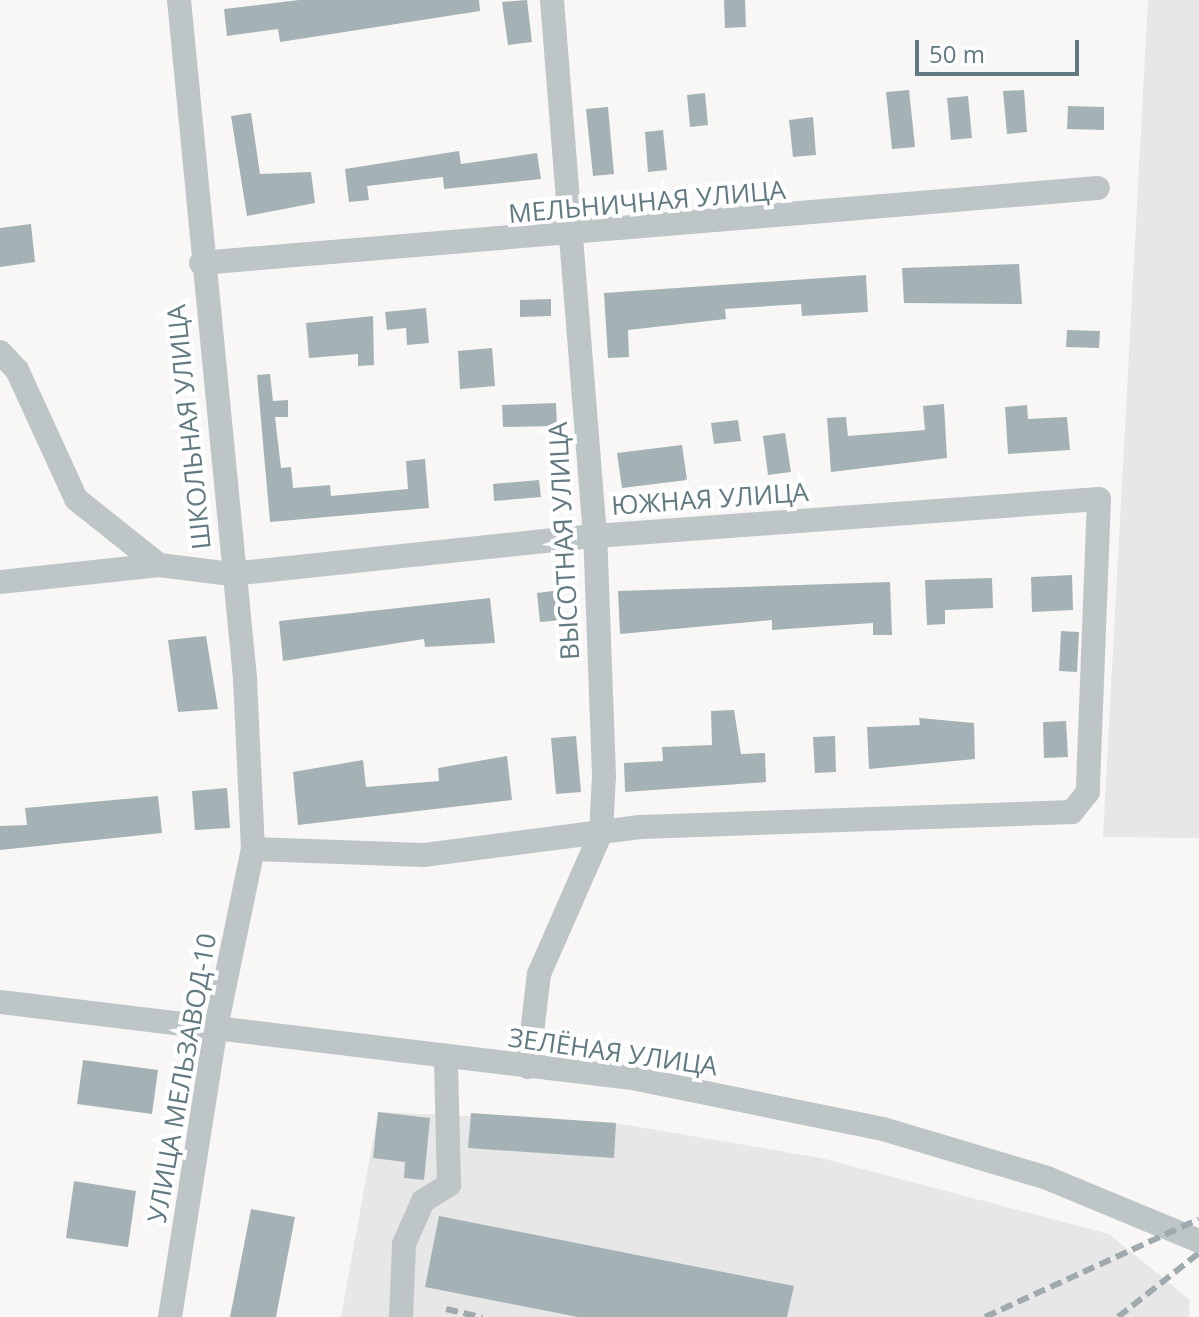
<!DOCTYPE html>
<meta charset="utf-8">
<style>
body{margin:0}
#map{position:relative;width:1199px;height:1317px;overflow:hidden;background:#f8f7f5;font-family:"Open Sans",sans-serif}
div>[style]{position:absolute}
.built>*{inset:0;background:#e6e7e6}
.building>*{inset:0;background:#a5b2b5}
.minor>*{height:24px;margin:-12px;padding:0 12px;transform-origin:12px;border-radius:12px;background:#bec5c7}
.rail>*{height:6px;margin-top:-3px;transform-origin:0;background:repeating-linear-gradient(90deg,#9faaae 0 12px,transparent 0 18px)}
span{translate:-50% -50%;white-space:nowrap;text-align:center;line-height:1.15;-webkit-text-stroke:8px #fff;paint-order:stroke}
.street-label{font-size:26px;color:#617a82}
.scale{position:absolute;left:915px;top:40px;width:164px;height:36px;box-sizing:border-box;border:4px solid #617a82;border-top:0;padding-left:10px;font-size:24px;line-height:28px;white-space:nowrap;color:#617a82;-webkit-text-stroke:6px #fff;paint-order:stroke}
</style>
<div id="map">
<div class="built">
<i style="clip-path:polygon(1148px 0,1199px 0,1199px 838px,1103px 837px)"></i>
<i style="clip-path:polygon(378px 1112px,616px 1123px,821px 1158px,1109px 1234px,1190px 1300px,1189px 1317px,341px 1317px)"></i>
</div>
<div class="building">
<i style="clip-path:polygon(299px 0,479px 0,480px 11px,280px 42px,278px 29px,227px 36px,224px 9px)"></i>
<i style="clip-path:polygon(527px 0,532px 42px,508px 45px,502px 2px)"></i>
<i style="clip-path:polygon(724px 0,745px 0,746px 27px,725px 28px)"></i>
<i style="clip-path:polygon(909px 90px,915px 147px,892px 149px,886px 92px)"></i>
<i style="clip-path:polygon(1024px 90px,1027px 132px,1007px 134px,1003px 91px)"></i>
<i style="clip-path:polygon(705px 93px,708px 125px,690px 127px,687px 95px)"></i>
<i style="clip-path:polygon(968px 96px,972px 138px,951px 140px,947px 98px)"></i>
<i style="clip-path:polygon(1068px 106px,1104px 107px,1104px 130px,1067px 129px)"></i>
<i style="clip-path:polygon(608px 107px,614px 174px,593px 176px,586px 109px)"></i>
<i style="clip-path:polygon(251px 113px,260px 174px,311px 172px,315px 203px,247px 216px,231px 116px)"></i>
<i style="clip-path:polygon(813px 117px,816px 155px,793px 157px,789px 120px)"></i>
<i style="clip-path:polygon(663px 130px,667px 170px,648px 172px,645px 132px)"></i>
<i style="clip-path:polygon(459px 151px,461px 164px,537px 153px,541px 179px,444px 189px,443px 177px,367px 186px,369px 200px,349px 202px,345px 169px)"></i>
<i style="clip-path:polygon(31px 224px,35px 262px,0 267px,0 228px)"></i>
<i style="clip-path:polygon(1019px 264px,1022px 304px,904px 303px,902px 268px)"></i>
<i style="clip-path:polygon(866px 275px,868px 312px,802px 316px,801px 304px,725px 309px,726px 319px,628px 330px,629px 357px,608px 358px,604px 293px)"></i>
<i style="clip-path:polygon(551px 299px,551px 316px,520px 317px,520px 300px)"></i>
<i style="clip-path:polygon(426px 308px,429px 343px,407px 345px,406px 328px,387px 330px,385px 312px)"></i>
<i style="clip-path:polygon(373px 316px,374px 365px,358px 366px,358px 354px,309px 358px,306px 323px)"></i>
<i style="clip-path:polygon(1067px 330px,1100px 331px,1099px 348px,1066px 347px)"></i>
<i style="clip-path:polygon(492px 348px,495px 386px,460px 389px,458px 351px)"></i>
<i style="clip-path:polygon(270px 374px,273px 401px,288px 400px,288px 417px,275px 417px,281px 468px,291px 467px,293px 488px,330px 485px,331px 496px,408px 489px,406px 461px,425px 459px,429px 508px,270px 522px,257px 375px)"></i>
<i style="clip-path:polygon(556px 403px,557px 426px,503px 427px,502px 405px)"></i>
<i style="clip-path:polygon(944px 404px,947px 458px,831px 472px,827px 418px,846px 417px,848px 436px,925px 430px,923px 406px)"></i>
<i style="clip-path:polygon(1027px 405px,1028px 419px,1067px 417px,1070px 450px,1008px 454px,1005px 407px)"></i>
<i style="clip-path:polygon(738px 420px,741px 441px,714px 444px,711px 423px)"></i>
<i style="clip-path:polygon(785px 433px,791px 472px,768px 475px,763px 436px)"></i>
<i style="clip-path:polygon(682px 445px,687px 480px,622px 488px,617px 453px)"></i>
<i style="clip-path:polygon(539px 480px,541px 497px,494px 501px,493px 484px)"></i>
<i style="clip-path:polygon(1072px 575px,1073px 610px,1032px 612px,1031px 577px)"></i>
<i style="clip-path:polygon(992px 578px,993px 608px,945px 610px,945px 624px,927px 625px,925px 580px)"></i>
<i style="clip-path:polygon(890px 582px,892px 635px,873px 635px,873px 623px,772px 630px,772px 620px,620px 634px,618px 591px)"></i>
<i style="clip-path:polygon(560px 590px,563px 620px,540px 622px,537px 593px)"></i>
<i style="clip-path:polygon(490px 598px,495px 643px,425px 647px,424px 639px,283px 661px,279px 621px)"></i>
<i style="clip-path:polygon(1061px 631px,1079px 632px,1077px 672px,1059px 671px)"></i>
<i style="clip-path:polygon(206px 636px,218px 709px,178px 712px,168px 640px)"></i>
<i style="clip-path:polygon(734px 710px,741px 754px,765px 753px,766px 782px,625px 792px,624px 763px,663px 761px,662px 747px,712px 745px,711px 711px)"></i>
<i style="clip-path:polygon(919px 718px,974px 723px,975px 759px,869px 769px,867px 727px,920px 725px)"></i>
<i style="clip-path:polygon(1066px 721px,1068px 757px,1044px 758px,1043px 722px)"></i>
<i style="clip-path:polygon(576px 736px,581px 792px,556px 794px,551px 738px)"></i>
<i style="clip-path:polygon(835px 736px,836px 772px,815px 773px,813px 737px)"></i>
<i style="clip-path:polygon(507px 756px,512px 800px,298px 825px,293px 772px,363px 760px,366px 787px,439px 781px,438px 768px)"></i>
<i style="clip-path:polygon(227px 788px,230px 828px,195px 830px,192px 791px)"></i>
<i style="clip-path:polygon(158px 796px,162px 833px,0 850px,0 826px,27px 825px,25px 808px)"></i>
<i style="clip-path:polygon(83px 1060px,158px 1070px,152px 1114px,77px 1104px)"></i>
<i style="clip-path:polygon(378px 1112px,430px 1118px,424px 1180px,404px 1178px,405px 1162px,373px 1158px)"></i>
<i style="clip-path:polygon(471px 1113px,616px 1123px,614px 1158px,468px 1148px)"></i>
<i style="clip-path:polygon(74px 1181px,136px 1191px,128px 1247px,66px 1238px)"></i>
<i style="clip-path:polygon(251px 1209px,295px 1217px,276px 1317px,230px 1317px)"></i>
<i style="clip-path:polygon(439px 1216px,794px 1286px,787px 1317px,578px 1317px,425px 1287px)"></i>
</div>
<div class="minor">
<i style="left:201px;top:263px;width:900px;rotate:-4.78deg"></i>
<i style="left:0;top:352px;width:25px;rotate:47deg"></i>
<i style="left:17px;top:370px;width:142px;rotate:65.4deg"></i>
<i style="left:76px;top:499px;width:106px;rotate:38.5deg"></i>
<i style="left:0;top:582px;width:160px;rotate:-6.1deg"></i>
<i style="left:159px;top:565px;width:73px;rotate:7.1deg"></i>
<i style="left:231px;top:574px;width:366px;rotate:-6deg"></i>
<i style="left:595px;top:536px;width:505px;rotate:-4.2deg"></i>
<i style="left:1099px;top:499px;width:293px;rotate:92.2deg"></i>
<i style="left:1088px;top:792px;width:26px;rotate:129deg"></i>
<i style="left:1072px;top:812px;width:432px;rotate:178deg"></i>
<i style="left:640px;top:827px;width:219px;rotate:172.6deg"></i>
<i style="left:423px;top:855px;width:170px;rotate:-178deg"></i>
<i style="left:0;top:1002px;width:637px;rotate:6.86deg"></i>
<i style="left:632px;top:1078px;width:256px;rotate:11.5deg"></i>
<i style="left:883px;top:1129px;width:171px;rotate:16.6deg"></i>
<i style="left:1047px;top:1178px;width:165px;rotate:22.5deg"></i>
<i style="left:528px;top:1067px;width:94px;rotate:-83.3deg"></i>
<i style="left:539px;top:974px;width:154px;rotate:-66.3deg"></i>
<i style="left:601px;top:833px;width:57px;rotate:-87deg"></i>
<i style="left:604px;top:776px;width:240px;rotate:-92.1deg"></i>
<i style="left:595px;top:536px;width:538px;rotate:-94.59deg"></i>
<i style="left:170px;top:1317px;width:289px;rotate:-81deg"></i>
<i style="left:215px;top:1032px;width:187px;rotate:-78.3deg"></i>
<i style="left:253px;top:849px;width:171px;rotate:-92.7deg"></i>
<i style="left:245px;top:678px;width:681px;rotate:-95.56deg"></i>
<i style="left:401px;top:1317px;width:73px;rotate:-87.6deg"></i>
<i style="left:404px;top:1244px;width:47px;rotate:-66.2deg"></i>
<i style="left:423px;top:1201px;width:31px;rotate:-32deg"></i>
<i style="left:449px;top:1185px;width:127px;rotate:-91.4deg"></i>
</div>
<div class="rail">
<i style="left:446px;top:1309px;width:37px;rotate:13deg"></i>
<i style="left:985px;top:1317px;width:235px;rotate:-24.6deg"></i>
<i style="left:1118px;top:1317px;width:103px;rotate:-38.3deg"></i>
</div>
<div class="street-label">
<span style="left:647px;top:202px;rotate:-5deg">МЕЛЬНИЧНАЯ УЛИЦА</span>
<span style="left:189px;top:427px;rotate:-96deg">ШКОЛЬНАЯ УЛИЦА</span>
<span style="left:710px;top:499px;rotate:-4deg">ЮЖНАЯ УЛИЦА</span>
<span style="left:564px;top:541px;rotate:-93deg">ВЫСОТНАЯ УЛИЦА</span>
<span style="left:613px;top:1052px;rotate:8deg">ЗЕЛЁНАЯ УЛИЦА</span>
<span style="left:182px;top:1078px;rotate:-80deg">УЛИЦА МЕЛЬЗАВОД-10</span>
</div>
<div class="scale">50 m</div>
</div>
